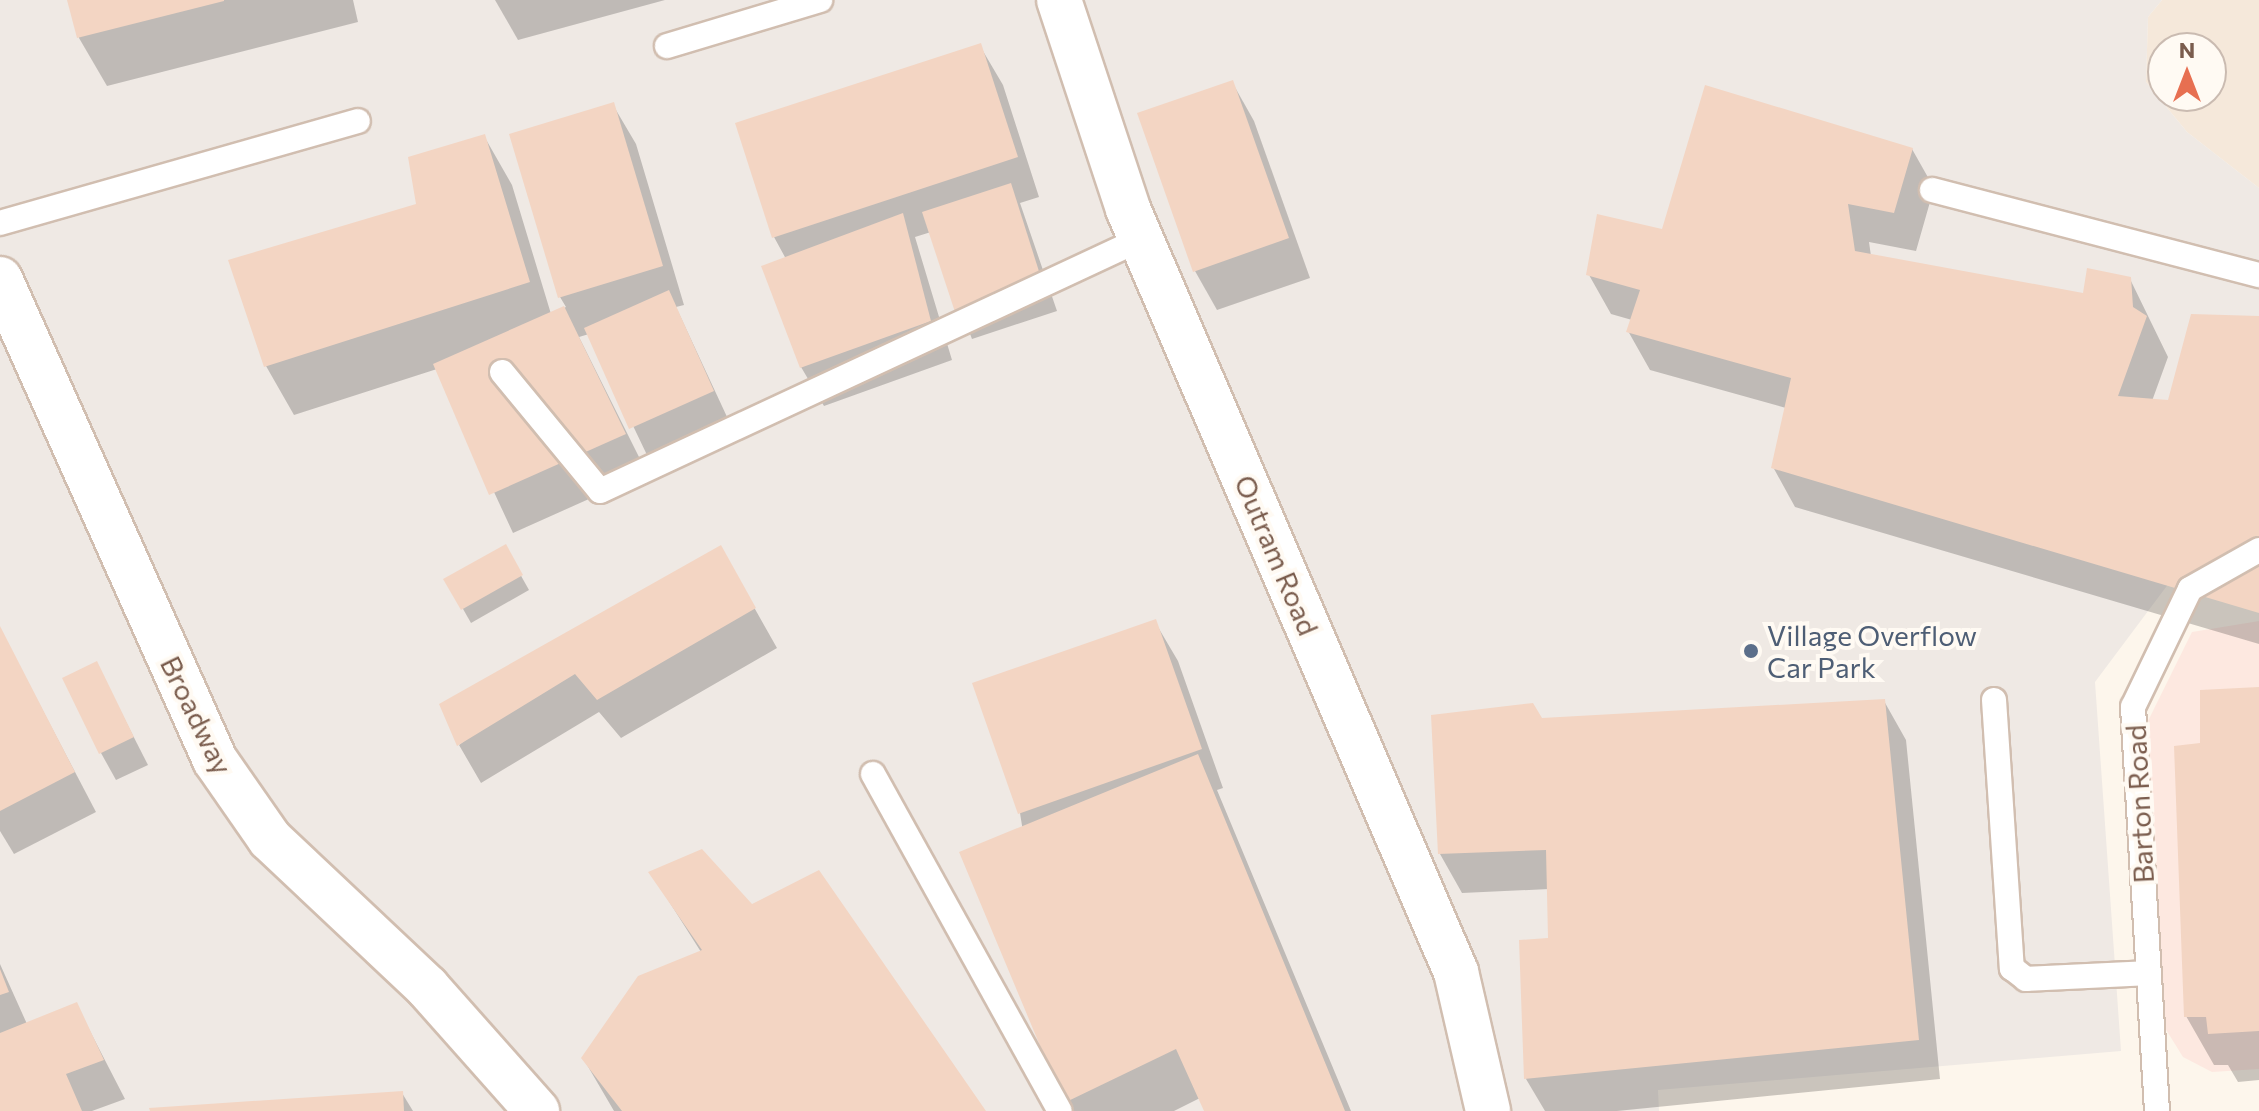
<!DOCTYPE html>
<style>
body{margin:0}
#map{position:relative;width:2259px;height:1111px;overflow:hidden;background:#fdf6ec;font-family:Commissioner,sans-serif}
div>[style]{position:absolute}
.residential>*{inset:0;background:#f5e8da}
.commercial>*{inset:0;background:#fde8e0}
.industrial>*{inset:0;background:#efe9e4}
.shadow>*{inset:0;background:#0003}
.building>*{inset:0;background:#f3d5c3}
.roads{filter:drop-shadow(2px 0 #d1beb0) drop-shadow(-2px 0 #d1beb0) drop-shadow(0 2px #d1beb0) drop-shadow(0 -2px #d1beb0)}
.service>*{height:24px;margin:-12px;padding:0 12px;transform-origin:12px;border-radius:12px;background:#fff}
.minor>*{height:44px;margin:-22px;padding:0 22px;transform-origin:22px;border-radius:22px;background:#fff}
.dots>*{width:22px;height:22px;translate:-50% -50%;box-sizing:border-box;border:4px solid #fffaf3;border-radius:50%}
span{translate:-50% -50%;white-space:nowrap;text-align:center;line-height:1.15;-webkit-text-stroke:8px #fffaf3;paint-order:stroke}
.street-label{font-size:28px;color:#7a5c4d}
.service-label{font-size:28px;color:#4e5e75}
.left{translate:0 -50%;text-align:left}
.north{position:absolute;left:2147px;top:32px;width:80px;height:80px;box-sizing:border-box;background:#fffaf3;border:2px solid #cabbb1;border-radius:50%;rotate:0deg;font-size:22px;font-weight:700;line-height:32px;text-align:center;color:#7a5c4d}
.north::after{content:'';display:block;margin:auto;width:28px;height:36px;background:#e76f51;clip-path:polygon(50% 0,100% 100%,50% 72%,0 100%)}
</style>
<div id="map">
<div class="residential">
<i style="clip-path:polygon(evenodd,2162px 0,2259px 0,2259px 188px,2187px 132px,2146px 82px,2148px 17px,2162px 0,2163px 48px,2211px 48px,2211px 96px,2163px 96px,2163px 48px)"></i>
</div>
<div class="commercial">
<i style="clip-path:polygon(2259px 621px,2259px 1069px,2212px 1072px,2183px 1057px,2165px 1028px,2145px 727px,2192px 632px)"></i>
</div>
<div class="industrial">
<i style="clip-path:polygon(0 0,2162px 0,2148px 17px,2146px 82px,2187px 132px,2259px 188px,2259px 529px,2175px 575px,2095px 682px,2121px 1051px,1658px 1090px,1659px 1111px,0 1111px)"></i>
</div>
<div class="shadow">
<i style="clip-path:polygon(69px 0,353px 0,358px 22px,107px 86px,79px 38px)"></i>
<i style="clip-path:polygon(495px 0,665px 0,518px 40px)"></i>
<i style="clip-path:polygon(980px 46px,1003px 85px,1039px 197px,1020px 203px,1057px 311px,972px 339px,931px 232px,915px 237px,952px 360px,824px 406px,801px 367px,786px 259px,774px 237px)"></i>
<i style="clip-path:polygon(1232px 82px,1254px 121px,1310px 278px,1217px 310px,1195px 271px)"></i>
<i style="clip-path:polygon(613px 105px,636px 144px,684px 305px,676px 307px,728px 419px,647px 455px,589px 334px,579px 337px,647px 473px,513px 533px,437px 369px,294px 415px,266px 366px,231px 261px,418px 206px,484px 136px,512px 185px,551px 314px,566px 307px,560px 297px)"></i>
<i style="clip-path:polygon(1912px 149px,1934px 188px,1916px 251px,1869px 242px,1871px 256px,2085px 295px,2130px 279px,2168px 357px,2152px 401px,2169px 403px,2259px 321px,2259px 644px,1795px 507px,1773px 467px,1786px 408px,1650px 370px,1628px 331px,1632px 320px,1611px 314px,1589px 275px,1663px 231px)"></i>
<i style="clip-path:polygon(505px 547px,529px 590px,471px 623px,446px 579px)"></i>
<i style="clip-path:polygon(720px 547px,777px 648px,621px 738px,599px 712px,481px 783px,459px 745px)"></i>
<i style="clip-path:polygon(1155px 622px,1178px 661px,1223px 788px,1217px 790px,1351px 1111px,1206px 1111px,1200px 1098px,1174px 1111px,1071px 1111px,1066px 1102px,1020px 813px)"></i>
<i style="clip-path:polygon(0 629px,96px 812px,14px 854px,0 831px)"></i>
<i style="clip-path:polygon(96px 663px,148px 765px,116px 780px,101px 753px)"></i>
<i style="clip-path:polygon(2259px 689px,2259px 1080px,2238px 1082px,2228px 1065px,2214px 1065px,2186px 1016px)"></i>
<i style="clip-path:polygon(1884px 701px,1906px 740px,1940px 1079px,1617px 1111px,1545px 1111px,1526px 1079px,1550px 940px,1549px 889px,1462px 893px,1440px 854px,1541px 720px)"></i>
<i style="clip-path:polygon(651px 873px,751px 906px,983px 1111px,614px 1111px,583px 1058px,701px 952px)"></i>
<i style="clip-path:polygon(0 964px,27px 1024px,76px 1004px,125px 1099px,92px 1111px,0 1111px)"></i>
<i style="clip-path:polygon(402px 1093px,413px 1111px,152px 1111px)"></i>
</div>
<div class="building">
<i style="clip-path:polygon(67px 0,224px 0,224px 1px,77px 38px)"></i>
<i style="clip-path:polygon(981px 43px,1018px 157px,772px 238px,735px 123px)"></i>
<i style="clip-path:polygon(1233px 80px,1289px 238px,1193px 272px,1137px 113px)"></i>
<i style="clip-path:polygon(1705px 85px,1913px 148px,1894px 213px,1848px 204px,1855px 251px,2083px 293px,2087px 268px,2131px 277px,2133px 307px,2147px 316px,2118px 396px,2168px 400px,2191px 314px,2259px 316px,2259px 613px,1771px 468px,1791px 378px,1626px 332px,1640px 290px,1586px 275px,1597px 214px,1662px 229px)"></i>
<i style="clip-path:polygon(614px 102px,663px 266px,558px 298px,509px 134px)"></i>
<i style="clip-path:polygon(485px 134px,530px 282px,264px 367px,228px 260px,416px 204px,408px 157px)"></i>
<i style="clip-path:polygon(1011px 183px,1043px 284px,955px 312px,922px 212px)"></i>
<i style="clip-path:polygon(903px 213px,931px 321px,800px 368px,761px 266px)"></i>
<i style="clip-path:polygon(669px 290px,714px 391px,629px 429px,584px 328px)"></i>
<i style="clip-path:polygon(564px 306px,626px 434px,489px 495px,433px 364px)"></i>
<i style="clip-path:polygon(506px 544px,523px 575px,461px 610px,443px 579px)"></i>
<i style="clip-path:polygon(721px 545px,756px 608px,597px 700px,575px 674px,457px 746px,439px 704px)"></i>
<i style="clip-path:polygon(1156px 619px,1202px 749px,1018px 814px,972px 683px)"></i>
<i style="clip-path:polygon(0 626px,75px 772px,0 811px)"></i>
<i style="clip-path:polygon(97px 661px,134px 737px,99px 754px,62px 678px)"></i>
<i style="clip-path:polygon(2259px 687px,2259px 1031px,2208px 1034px,2206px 1017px,2184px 1017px,2174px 746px,2200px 743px,2200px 690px)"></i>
<i style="clip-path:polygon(1885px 699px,1919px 1040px,1524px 1079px,1519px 940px,1548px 938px,1546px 850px,1438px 854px,1431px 715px,1533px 703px,1542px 718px)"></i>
<i style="clip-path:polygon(1198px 754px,1345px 1111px,1204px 1111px,1176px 1049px,1064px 1103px,959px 852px)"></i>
<i style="clip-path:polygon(702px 849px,752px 904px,819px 870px,986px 1111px,622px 1111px,581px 1058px,638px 976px,702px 950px,648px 872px)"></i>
<i style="clip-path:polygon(0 969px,9px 992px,0 995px)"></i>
<i style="clip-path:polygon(77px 1002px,104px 1060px,66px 1074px,82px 1111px,0 1111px,0 1033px)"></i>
<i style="clip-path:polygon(403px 1091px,404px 1111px,150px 1111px,149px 1108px)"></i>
</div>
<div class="roads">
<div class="service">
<i style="left:667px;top:46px;width:160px;rotate:-16.7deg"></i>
<i style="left:1932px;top:190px;width:338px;rotate:14.6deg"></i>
<i style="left:0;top:223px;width:372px;rotate:-15.9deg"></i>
<i style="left:502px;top:372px;width:154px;rotate:50.5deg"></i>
<i style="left:600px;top:491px;width:597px;rotate:-24.98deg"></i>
<i style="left:1994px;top:700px;width:269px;rotate:86.2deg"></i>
<i style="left:2012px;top:968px;width:18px;rotate:38deg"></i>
<i style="left:2026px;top:979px;width:123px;rotate:-2.8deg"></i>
<i style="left:873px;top:774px;width:385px;rotate:61deg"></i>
<i style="left:2157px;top:1111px;width:405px;rotate:-93.4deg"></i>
<i style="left:2133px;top:707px;width:131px;rotate:-64.2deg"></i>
<i style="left:2190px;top:589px;width:79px;rotate:-29.5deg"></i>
</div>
<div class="minor">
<i style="left:1059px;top:0;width:220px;rotate:71.7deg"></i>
<i style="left:1128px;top:209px;width:831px;rotate:66.74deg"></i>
<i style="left:1456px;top:972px;width:143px;rotate:77deg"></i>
<i style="left:0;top:279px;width:527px;rotate:65.92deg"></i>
<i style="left:215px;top:760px;width:96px;rotate:55.2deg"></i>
<i style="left:270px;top:839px;width:216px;rotate:43.3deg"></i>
<i style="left:427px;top:987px;width:166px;rotate:48.4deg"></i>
</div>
</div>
<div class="dots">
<i style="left:1751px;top:651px;background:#5c6f8a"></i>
</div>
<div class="street-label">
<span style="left:1277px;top:555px;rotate:67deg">Outram Road</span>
<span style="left:197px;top:715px;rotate:64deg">Broadway</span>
<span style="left:2139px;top:804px;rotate:-93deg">Barton Road</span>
</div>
<div class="service-label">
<span class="left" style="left:1767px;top:651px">Village Overflow<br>Car Park</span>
</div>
<div class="north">N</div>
</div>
